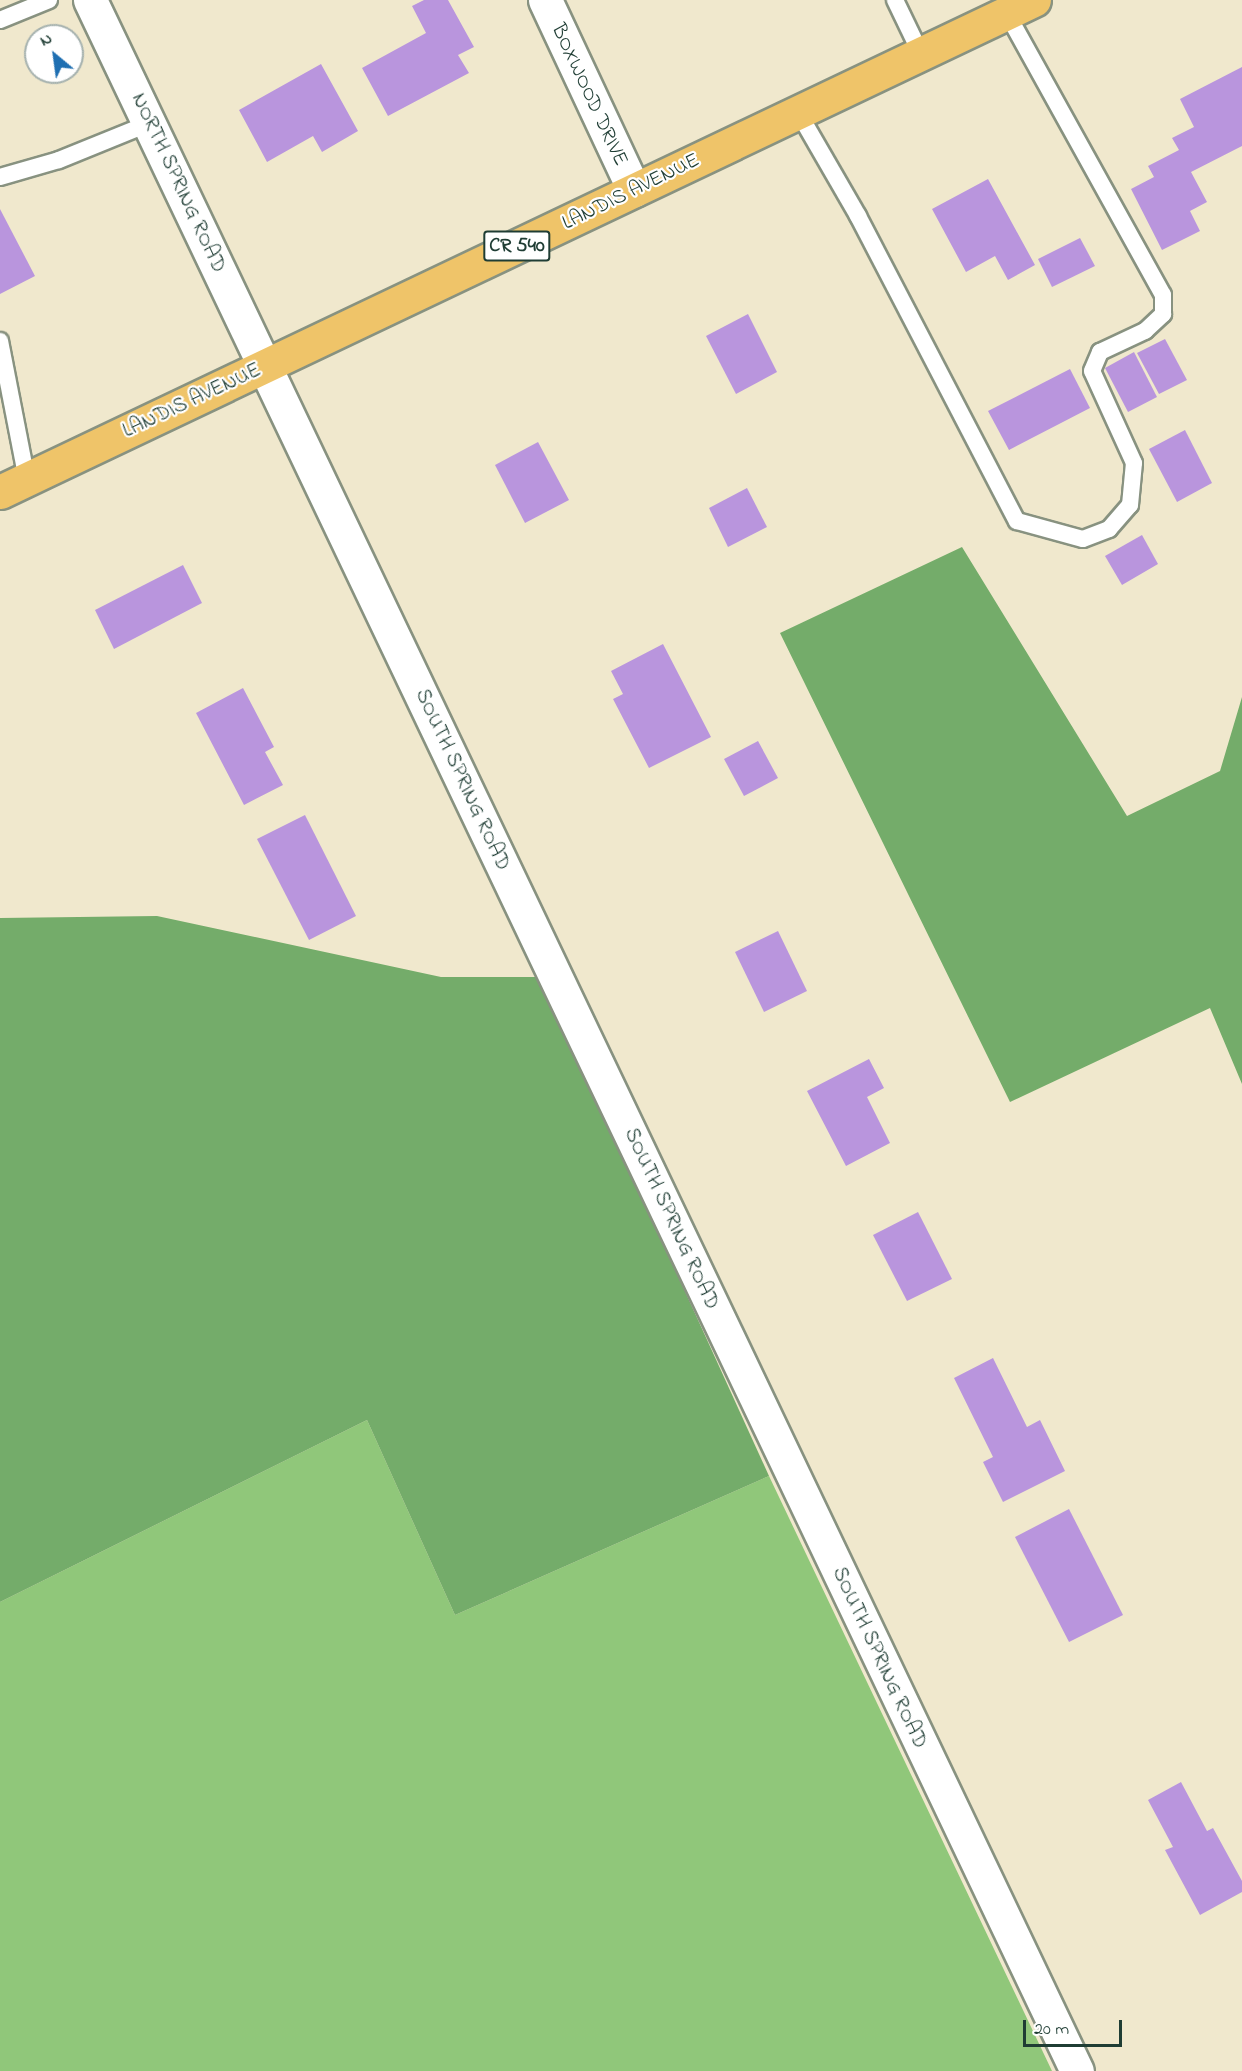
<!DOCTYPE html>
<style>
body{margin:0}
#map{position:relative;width:1242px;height:2071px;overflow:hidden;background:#f0e8cd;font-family:"Indie Flower",sans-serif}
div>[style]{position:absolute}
.green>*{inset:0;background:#90c77a}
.forest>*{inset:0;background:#74ac6a}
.building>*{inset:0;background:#b995dd}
.roads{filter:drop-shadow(2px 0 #889280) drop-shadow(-2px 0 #889280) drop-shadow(0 2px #889280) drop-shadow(0 -2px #889280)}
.lane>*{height:16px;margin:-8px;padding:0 8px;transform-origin:8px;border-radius:8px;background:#fff}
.street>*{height:33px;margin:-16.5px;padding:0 16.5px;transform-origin:16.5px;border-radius:16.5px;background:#fff}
.primary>*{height:33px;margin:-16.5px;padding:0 16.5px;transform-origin:16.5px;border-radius:16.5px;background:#efc469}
span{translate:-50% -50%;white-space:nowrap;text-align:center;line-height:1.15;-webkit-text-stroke:4.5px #fff;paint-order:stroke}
.shield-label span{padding:2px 4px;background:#fff;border:2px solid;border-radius:4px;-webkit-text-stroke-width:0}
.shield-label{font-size:20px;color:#1f3d34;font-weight:700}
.street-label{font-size:21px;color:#1f3d34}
.north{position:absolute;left:24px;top:24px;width:60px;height:60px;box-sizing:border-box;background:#fff;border:2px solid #a5b1ae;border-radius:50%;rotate:331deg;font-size:16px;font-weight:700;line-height:24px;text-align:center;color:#1f3d34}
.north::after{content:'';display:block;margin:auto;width:21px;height:27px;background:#1f6fb2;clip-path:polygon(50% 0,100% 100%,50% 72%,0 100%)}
.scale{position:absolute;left:1023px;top:2020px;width:99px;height:27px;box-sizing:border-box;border:3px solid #1f3d34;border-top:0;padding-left:8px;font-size:18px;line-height:21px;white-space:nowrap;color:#1f3d34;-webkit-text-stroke:4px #fff;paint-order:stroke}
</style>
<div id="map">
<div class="green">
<i style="clip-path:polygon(367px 1420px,455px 1615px,769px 1476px,1052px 2071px,0 2071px,0 1602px)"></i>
</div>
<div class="forest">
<i style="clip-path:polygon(962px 547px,1127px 816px,1220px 771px,1242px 697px,1242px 1084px,1210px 1008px,1010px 1102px,780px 633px)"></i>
<i style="clip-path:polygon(157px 916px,441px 977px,542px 977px,769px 1476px,455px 1615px,367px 1420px,0 1602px,0 918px)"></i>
</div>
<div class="building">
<i style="clip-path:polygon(424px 0,448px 0,474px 47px,458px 55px,469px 73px,388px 116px,362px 68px,426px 33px,412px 6px)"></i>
<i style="clip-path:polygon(321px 64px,358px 131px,322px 152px,313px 136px,267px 162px,239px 110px)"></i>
<i style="clip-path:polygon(1242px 67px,1242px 146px,1191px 172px,1207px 202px,1190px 211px,1200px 231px,1162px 250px,1131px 189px,1154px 177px,1148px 166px,1179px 150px,1172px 138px,1194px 127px,1180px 99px)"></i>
<i style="clip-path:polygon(988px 179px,1035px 265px,1008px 280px,995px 256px,966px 272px,932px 209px)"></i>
<i style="clip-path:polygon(0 209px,35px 276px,0 294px)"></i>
<i style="clip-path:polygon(1080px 238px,1095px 266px,1052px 287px,1038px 259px)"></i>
<i style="clip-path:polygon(748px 314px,777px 372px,736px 394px,706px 336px)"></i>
<i style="clip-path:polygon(1165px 339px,1187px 380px,1159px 394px,1137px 353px)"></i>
<i style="clip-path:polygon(1134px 352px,1157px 397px,1128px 412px,1105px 368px)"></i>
<i style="clip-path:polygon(1070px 369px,1090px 408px,1009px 450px,988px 411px)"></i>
<i style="clip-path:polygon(1185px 430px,1212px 483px,1177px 502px,1149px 449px)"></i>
<i style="clip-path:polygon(538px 442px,569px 500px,525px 523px,495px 465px)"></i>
<i style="clip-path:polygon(747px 488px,767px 527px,728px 547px,709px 508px)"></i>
<i style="clip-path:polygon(1142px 535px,1158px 564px,1122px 585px,1105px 556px)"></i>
<i style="clip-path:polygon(183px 565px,202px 603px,114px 649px,95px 610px)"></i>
<i style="clip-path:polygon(663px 644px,711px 737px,649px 768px,613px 699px,623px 694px,611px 671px)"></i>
<i style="clip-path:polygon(243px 688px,274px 747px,265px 752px,283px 785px,244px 805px,196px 713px)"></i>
<i style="clip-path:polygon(758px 741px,778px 778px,744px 796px,724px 759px)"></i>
<i style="clip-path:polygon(305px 815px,356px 916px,309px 940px,257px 839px)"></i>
<i style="clip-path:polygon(778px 931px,807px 991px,764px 1012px,735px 952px)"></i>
<i style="clip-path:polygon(869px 1059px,884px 1088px,867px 1097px,890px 1143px,846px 1166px,807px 1091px)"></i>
<i style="clip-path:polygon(918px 1212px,952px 1279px,907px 1301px,873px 1235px)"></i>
<i style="clip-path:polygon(993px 1358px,1027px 1427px,1040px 1420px,1065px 1471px,1003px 1502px,983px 1462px,993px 1457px,954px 1378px)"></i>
<i style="clip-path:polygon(1069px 1509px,1123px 1615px,1069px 1642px,1015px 1537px)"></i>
<i style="clip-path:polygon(1181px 1782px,1207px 1831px,1213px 1828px,1242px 1881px,1242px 1892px,1200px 1915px,1165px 1850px,1173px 1847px,1148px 1800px)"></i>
</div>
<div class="roads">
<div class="lane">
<i style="left:895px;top:0;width:60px;rotate:64.3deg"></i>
<i style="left:0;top:20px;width:53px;rotate:-22.2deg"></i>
<i style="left:798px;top:112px;width:120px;rotate:60deg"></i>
<i style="left:858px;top:216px;width:344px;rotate:62.5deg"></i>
<i style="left:1017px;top:521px;width:68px;rotate:15.3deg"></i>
<i style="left:1083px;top:539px;width:28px;rotate:-21deg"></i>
<i style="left:1109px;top:529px;width:32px;rotate:-49deg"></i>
<i style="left:1130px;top:505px;width:42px;rotate:-84.6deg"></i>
<i style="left:1134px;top:463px;width:101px;rotate:-114.5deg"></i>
<i style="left:1092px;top:371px;width:21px;rotate:-67deg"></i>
<i style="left:1100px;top:352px;width:50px;rotate:-25deg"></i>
<i style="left:1145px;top:331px;width:25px;rotate:-43deg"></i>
<i style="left:1163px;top:314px;width:19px;rotate:-90deg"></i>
<i style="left:1163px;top:295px;width:322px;rotate:-119deg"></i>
<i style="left:0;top:177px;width:61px;rotate:-16.1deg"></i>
<i style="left:59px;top:160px;width:98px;rotate:-22.1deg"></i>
<i style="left:0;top:341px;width:142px;rotate:79deg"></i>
</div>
<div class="street">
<i style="left:90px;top:0;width:2294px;rotate:64.52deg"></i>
<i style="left:545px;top:0;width:210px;rotate:64.9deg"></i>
</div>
<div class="primary">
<i style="left:0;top:492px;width:1145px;rotate:-25.45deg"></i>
</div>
</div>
<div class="shield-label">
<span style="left:517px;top:246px">CR 540</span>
</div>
<div class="street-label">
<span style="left:589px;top:95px;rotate:65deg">BOXWOOD DRIVE</span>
<span style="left:178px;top:183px;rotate:65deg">NORTH SPRING ROAD</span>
<span style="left:631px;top:192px;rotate:-26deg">LANDIS AVENUE</span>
<span style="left:192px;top:401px;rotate:-25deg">LANDIS AVENUE</span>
<span style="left:462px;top:780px;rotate:65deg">SOUTH SPRING ROAD</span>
<span style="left:671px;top:1219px;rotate:65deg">SOUTH SPRING ROAD</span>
<span style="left:879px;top:1658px;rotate:65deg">SOUTH SPRING ROAD</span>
</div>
<div class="north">N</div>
<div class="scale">20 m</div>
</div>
